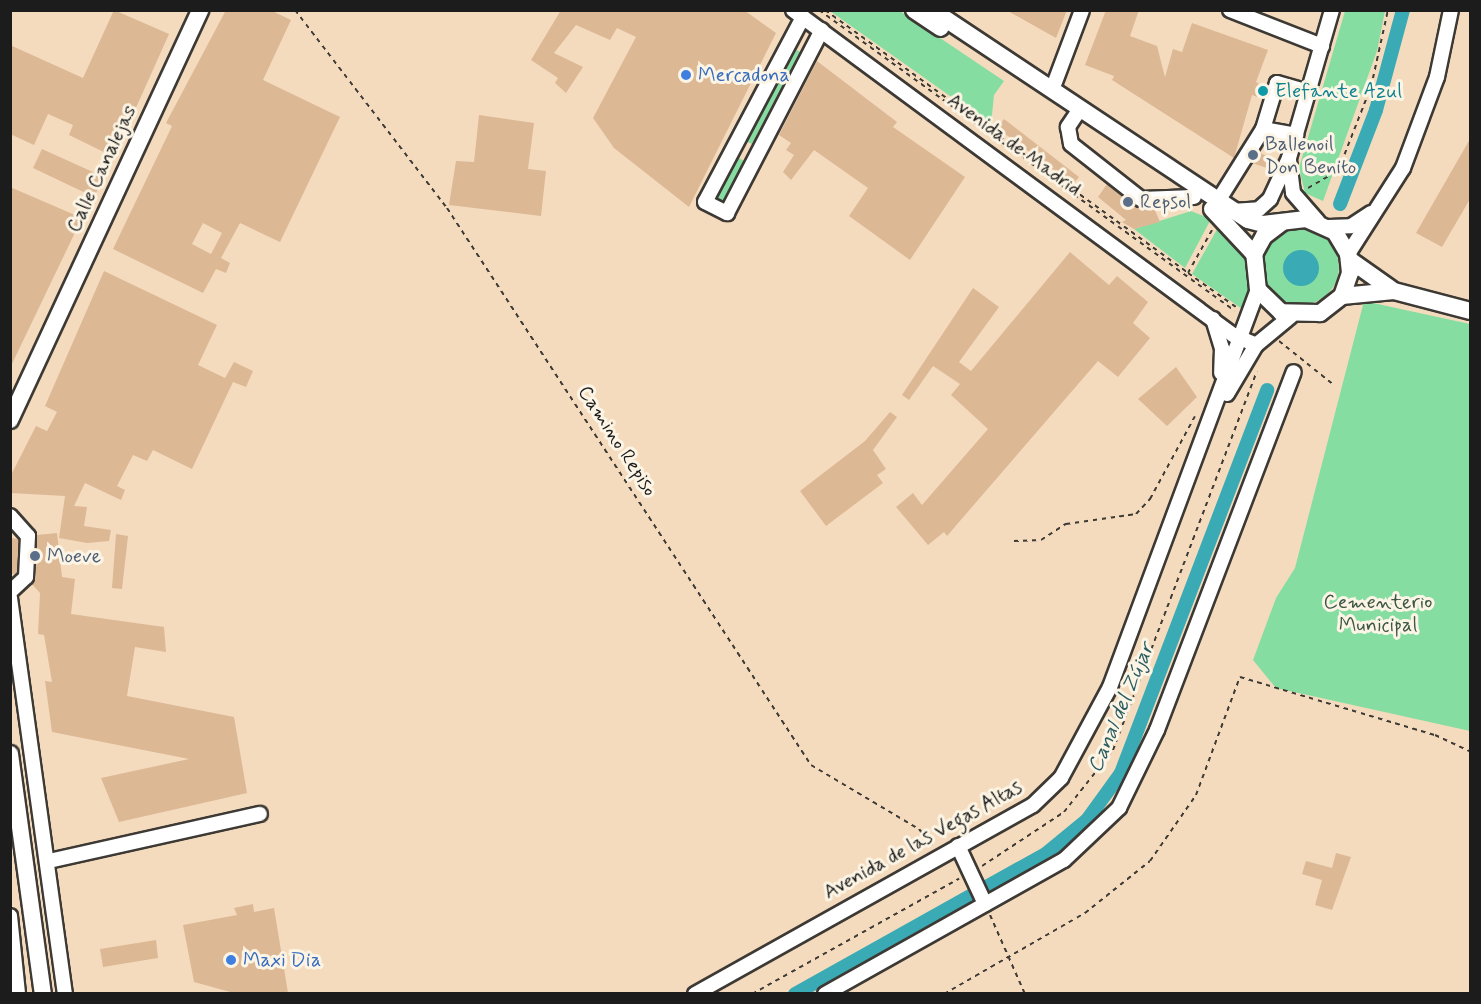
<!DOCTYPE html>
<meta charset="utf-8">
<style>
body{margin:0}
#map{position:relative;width:1481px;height:1004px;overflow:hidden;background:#f5dbbe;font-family:Mynerve,sans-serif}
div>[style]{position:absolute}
.green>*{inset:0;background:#86dda1}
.round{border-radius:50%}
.water>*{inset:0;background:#3aabb5}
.canal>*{height:14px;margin:-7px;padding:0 7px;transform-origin:7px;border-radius:7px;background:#3aabb5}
.building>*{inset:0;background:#dcb895}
.path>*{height:2px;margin-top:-1px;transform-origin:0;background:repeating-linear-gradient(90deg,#3d3934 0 4.5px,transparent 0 9px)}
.roads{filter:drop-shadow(2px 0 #3d3934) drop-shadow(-2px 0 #3d3934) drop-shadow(0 2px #3d3934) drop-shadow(0 -2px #3d3934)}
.minor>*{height:14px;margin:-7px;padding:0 7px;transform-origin:7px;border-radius:7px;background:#fff}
.major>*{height:16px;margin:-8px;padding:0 8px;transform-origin:8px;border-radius:8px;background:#fff}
.dots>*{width:16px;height:16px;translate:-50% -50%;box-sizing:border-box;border:3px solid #fcf5e5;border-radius:50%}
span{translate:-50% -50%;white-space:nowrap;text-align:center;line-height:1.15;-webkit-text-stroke:6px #fcf5e5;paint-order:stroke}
.shop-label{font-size:20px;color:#366cbe}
.left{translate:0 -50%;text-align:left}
.culture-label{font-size:20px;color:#0d838f}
.service-label{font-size:20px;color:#4e5e75}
.street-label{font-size:20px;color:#1c1c1c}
.park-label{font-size:20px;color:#3c5644}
.water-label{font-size:21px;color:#2a5c61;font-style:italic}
.frame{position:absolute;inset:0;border:12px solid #1c1c1c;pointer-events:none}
</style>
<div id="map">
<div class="green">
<i style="clip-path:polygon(830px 11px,900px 11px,1004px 81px,994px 95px,991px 125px)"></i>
<i style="clip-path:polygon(1345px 11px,1385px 11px,1377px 51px,1323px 201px,1305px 193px,1299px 168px)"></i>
<i style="clip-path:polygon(794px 48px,800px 52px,752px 144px,745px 141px)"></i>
<i style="clip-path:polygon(737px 157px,744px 161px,722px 203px,714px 199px)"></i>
<i style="clip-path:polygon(1191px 211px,1211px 219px,1185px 268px,1134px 229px)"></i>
<i style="clip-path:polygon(1220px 224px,1247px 258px,1250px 293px,1245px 311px,1192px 274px)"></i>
<i class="round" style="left:1263px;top:229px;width:76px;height:76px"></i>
<i style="clip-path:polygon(1364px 301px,1470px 324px,1470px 731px,1276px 688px,1253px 660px,1276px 598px,1295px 568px)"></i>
</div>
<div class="water">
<i class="round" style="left:1283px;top:250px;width:36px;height:36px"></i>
</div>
<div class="canal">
<i style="left:1340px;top:204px;width:101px;rotate:-69deg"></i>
<i style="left:1376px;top:110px;width:104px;rotate:-74.9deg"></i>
<i style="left:795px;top:994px;width:289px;rotate:-29.2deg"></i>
<i style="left:1047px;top:853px;width:52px;rotate:-39.5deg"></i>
<i style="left:1087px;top:820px;width:58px;rotate:-54.1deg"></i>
<i style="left:1121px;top:773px;width:410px;rotate:-69.1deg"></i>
</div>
<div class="building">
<i style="clip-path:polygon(114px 10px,169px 34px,114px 157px,69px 135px,73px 125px,48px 114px,34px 145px,10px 134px,10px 45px,83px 78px)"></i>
<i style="clip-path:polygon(evenodd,226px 10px,270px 10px,291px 20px,263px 80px,340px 117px,280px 242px,240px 223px,221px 258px,230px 263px,226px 273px,216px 269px,203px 293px,113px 249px,172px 126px,166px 123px,226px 10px,203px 223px,222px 233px,211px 254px,192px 244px,203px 223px)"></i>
<i style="clip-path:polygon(561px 10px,744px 10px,776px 33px,689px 207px,614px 148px,593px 118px,636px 37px,617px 28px,610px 40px,576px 25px,554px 53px,583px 67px,566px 93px,555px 83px,558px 78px,531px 60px)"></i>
<i style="clip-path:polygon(1006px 10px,1067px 10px,1056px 38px)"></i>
<i style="clip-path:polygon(1106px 10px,1139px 10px,1130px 36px,1157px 46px,1165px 77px,1173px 49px,1182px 52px,1192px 23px,1268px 50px,1256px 82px,1266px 88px,1263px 99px,1252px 95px,1234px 158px,1112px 80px,1114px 76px,1085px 65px)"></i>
<i style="clip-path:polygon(817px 61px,897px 122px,893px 127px,965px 177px,910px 260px,849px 216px,868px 188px,814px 150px,791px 180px,783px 172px,794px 155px,786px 150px,791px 143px,779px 135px)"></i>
<i style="clip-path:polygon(479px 115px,534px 123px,528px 169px,546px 171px,541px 216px,449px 205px,456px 161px,474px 162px)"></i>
<i style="clip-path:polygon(1004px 119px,1079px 177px,1073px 184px,997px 128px)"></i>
<i style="clip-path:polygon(1470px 139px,1470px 199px,1442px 247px,1416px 233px)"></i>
<i style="clip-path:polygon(42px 149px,104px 177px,94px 197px,33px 168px)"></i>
<i style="clip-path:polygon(1259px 153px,1271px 157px,1267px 168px,1252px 163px)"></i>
<i style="clip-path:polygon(1107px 184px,1136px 206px,1154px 208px,1160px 222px,1134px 229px,1122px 222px,1126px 220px,1098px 197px)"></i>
<i style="clip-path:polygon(10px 187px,82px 218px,10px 368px)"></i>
<i style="clip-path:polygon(1070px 252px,1109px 285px,1117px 276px,1148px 302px,1133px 323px,1150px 338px,1118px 377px,1098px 361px,947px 536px,944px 532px,928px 545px,896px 507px,913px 493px,922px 505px,988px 429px,951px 395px,960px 384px,933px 366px,909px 400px,902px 395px,973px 288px,999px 307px,959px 362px,971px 371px)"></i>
<i style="clip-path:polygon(104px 271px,217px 325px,198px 365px,225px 378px,234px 362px,253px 371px,246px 387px,233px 382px,192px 469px,153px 450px,147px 461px,133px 455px,117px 486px,125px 490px,121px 500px,85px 483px,74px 506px,87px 507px,84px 526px,111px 530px,109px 541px,87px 543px,59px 538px,65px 496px,10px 493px,10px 477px,36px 426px,47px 431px,57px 412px,45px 406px)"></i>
<i style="clip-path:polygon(1176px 367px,1197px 397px,1167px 426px,1138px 399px)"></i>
<i style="clip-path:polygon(890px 412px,897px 417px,873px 450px,886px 469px,877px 475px,883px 483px,826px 526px,800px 491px,865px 441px)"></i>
<i style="clip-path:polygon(57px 533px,62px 577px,75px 579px,71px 614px,164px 627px,166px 652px,135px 647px,127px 696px,234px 717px,247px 793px,119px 822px,101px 778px,189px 759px,52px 732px,45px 681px,52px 682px,44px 635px,38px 634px,40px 593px,32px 584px,37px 535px)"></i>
<i style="clip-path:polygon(116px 534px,128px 536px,122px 589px,112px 588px)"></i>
<i style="clip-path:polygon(10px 538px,19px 539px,17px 573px,10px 575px)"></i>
<i style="clip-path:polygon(1336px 853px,1351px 857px,1332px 910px,1315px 905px,1322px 880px,1302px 874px,1306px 861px,1332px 868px)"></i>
<i style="clip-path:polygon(253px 904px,254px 912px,274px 908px,288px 993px,234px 993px,194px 982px,183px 925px,237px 915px,234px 908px)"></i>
<i style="clip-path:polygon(156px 940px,158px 958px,103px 967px,100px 949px)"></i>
</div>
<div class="path">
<i style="left:295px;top:10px;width:250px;rotate:52.5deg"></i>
<i style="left:447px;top:208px;width:665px;rotate:56.84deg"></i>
<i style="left:811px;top:765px;width:126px;rotate:30.7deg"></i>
<i style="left:919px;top:829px;width:21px;rotate:51deg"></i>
<i style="left:819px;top:10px;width:513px;rotate:35.89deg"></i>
<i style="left:825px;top:10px;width:448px;rotate:35.9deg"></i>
<i style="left:1308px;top:188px;width:34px;rotate:-30deg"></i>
<i style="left:1338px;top:171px;width:90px;rotate:-68.6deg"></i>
<i style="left:1371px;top:87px;width:79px;rotate:-77.6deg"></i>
<i style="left:1212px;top:230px;width:49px;rotate:119.2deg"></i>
<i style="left:1188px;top:273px;width:59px;rotate:35.3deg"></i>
<i style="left:1279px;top:341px;width:70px;rotate:38.7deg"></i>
<i style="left:1014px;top:541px;width:27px;rotate:-2deg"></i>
<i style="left:1041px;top:540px;width:30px;rotate:-33deg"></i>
<i style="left:1066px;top:524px;width:71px;rotate:-8.1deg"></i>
<i style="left:1136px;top:514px;width:21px;rotate:-47deg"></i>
<i style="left:1150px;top:499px;width:94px;rotate:-61.5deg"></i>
<i style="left:982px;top:866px;width:98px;rotate:-33.4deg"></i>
<i style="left:1064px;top:812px;width:79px;rotate:-51.7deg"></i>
<i style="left:1113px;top:750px;width:405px;rotate:-69.2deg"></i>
<i style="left:990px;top:915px;width:86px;rotate:66.1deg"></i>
<i style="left:752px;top:994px;width:237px;rotate:-29.1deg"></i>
<i style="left:944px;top:994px;width:163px;rotate:-29.9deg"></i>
<i style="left:1085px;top:913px;width:83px;rotate:-38.7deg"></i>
<i style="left:1150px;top:861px;width:80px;rotate:-55.1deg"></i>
<i style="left:1196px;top:795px;width:126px;rotate:-69.6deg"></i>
<i style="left:1240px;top:677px;width:203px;rotate:16.6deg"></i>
<i style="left:1435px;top:735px;width:38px;rotate:25deg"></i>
</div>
<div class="roads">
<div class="minor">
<i style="left:793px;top:10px;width:547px;rotate:36.45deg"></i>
<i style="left:1233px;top:335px;width:25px;rotate:23deg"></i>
<i style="left:1230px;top:10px;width:99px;rotate:21.4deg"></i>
<i style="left:803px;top:17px;width:209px;rotate:117.9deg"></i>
<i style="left:705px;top:202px;width:25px;rotate:27deg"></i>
<i style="left:727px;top:213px;width:206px;rotate:-62.6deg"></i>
<i style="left:1052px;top:90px;width:85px;rotate:-69.4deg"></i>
<i style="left:1080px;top:109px;width:22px;rotate:124deg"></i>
<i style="left:1068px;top:127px;width:17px;rotate:80deg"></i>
<i style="left:1071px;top:144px;width:89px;rotate:38.2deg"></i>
<i style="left:1141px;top:199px;width:53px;rotate:-2.2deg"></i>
<i style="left:1263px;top:129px;width:48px;rotate:-73.1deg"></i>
<i style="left:1277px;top:83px;width:32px;rotate:16deg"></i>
<i style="left:1289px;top:160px;width:33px;rotate:83deg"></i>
<i style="left:1293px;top:193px;width:38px;rotate:49deg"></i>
<i style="left:1218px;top:201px;width:85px;rotate:-58deg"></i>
<i style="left:1263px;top:129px;width:34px;rotate:10deg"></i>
<i style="left:1232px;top:211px;width:27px;rotate:-4deg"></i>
<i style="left:1259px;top:209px;width:15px;rotate:-42deg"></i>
<i style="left:1270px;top:199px;width:45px;rotate:-65.1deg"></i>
<i style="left:1289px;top:158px;width:154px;rotate:-73.8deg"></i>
<i style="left:1328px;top:227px;width:23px;rotate:-2deg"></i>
<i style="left:1351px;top:226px;width:24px;rotate:-33deg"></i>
<i style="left:1348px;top:254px;width:102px;rotate:-57.4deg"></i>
<i style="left:1403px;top:168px;width:97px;rotate:-69.5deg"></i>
<i style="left:1437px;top:77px;width:68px;rotate:-78.2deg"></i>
<i style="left:1213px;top:319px;width:30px;rotate:73deg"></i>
<i style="left:1222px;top:348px;width:25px;rotate:92deg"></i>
<i style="left:1227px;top:394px;width:57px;rotate:-59.4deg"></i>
<i style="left:1256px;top:345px;width:45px;rotate:-39.6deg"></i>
<i style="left:10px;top:516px;width:27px;rotate:48deg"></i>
<i style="left:28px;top:536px;width:41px;rotate:92.8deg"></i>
<i style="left:26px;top:577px;width:22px;rotate:137deg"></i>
<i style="left:10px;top:598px;width:400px;rotate:82.1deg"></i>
<i style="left:958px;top:846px;width:64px;rotate:65deg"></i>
<i style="left:49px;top:861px;width:216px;rotate:-12.6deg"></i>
<i style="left:10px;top:916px;width:78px;rotate:84.1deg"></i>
<i style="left:695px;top:994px;width:387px;rotate:-29.2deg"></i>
<i style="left:1033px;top:805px;width:39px;rotate:-44deg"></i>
<i style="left:1061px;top:778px;width:103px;rotate:-61.7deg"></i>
<i style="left:1110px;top:687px;width:424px;rotate:-69.6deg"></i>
<i style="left:825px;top:994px;width:274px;rotate:-29.3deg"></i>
<i style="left:1064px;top:860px;width:76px;rotate:-43.4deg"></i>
<i style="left:1119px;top:808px;width:87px;rotate:-64deg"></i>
<i style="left:1157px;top:730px;width:383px;rotate:-69.1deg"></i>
</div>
<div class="major">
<i style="left:914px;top:10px;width:32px;rotate:34deg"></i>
<i style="left:932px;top:10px;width:379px;rotate:33.6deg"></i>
<i style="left:1248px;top:220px;width:16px;rotate:15deg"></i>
<i style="left:1263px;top:224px;width:43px;rotate:-6.6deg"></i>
<i style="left:1306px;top:219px;width:32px;rotate:24deg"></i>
<i style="left:1335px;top:232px;width:26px;rotate:59deg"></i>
<i style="left:1348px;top:254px;width:19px;rotate:84deg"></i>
<i style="left:1350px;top:273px;width:24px;rotate:109deg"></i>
<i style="left:1342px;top:296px;width:28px;rotate:142deg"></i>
<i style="left:1320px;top:313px;width:39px;rotate:-179deg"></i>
<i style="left:1281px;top:312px;width:32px;rotate:-136deg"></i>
<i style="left:1258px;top:290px;width:36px;rotate:-96deg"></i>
<i style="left:1254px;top:254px;width:21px;rotate:-61deg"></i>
<i style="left:1264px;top:236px;width:21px;rotate:-37deg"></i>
<i style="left:1212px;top:209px;width:62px;rotate:47deg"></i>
<i style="left:1350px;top:260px;width:50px;rotate:35.3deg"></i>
<i style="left:1342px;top:296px;width:52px;rotate:-5.5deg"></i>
<i style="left:1394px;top:291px;width:79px;rotate:14.7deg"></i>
<i style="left:10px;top:420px;width:452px;rotate:-65.1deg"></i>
<i style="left:10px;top:754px;width:242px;rotate:82.2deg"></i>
</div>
</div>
<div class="dots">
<i style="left:686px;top:75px;background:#3f7fe0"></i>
<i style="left:1263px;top:91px;background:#0f9aa8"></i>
<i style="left:1253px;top:155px;background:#5c6f8a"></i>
<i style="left:1128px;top:202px;background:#5c6f8a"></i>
<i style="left:35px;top:556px;background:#5c6f8a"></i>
<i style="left:231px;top:960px;background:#3f7fe0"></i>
</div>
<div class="shop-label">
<span class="left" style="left:698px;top:75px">Mercadona</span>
<span class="left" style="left:243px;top:960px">Maxi Dia</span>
</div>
<div class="culture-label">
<span class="left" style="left:1275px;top:91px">Elefante Azul</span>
</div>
<div class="service-label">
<span class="left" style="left:1265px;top:156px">Ballenoil<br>Don Benito</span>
<span class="left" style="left:1140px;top:202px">Repsol</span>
<span class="left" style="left:47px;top:556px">Moeve</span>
</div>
<div class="street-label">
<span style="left:1014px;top:145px;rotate:36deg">Avenida de Madrid</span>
<span style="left:102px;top:169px;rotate:-65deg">Calle Canalejas</span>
<span style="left:617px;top:441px;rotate:57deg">Camino Repiso</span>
<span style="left:923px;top:840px;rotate:-29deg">Avenida de las Vegas Altas</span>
</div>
<div class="park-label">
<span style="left:1378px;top:614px">Cementerio<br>Municipal</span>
</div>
<div class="water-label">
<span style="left:1121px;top:708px;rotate:-67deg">Canal del Zújar</span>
</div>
<div class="frame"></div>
</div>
